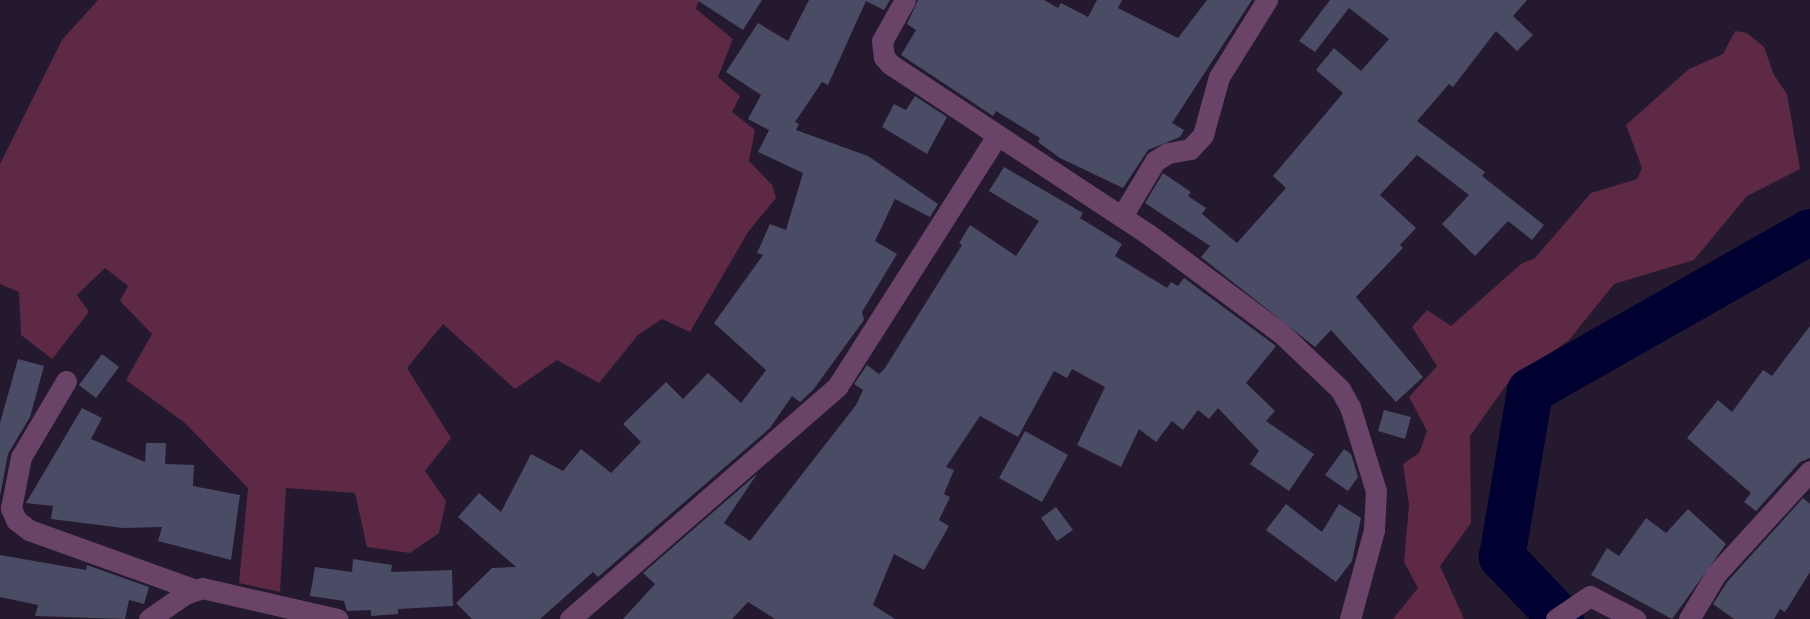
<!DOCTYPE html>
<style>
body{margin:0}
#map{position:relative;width:1810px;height:619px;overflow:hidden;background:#24192f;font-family:Bitter,serif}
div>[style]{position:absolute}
.green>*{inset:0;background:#5e2944}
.river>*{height:46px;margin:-23px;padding:0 23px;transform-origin:23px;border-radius:23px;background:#000031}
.building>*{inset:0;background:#4a4b65}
.street>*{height:21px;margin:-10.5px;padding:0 10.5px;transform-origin:10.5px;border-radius:10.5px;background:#694468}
span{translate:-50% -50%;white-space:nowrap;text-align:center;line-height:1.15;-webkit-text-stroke:5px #1a1025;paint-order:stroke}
</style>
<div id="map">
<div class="green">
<i style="clip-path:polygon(98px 0,699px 0,696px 9px,733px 39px,718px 77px,740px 96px,732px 112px,755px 130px,749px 161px,772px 185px,776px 198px,748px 232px,690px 332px,662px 319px,638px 335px,599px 383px,557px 360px,515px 389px,443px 324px,407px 368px,451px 438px,425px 471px,446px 501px,439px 533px,410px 553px,367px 547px,355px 493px,286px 488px,280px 592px,239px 583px,248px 488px,185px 423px,126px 380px,152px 334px,120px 301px,128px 286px,105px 268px,77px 295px,89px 312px,52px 359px,21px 335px,19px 292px,0 284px,0 164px,62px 40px)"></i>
<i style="clip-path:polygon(1735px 31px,1747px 33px,1764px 47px,1774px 75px,1787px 94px,1800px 169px,1747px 196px,1694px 260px,1614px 284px,1569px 340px,1507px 384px,1470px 436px,1471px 523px,1440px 566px,1464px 619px,1393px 619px,1418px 588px,1404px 562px,1409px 505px,1403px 464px,1419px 453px,1427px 431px,1409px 397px,1437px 366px,1412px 327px,1427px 310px,1451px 326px,1521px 264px,1535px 258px,1591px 193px,1637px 179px,1642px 168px,1626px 125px,1689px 69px,1723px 54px)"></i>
</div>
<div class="river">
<i style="left:1561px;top:619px;width:86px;rotate:-133.6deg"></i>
<i style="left:1502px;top:557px;width:168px;rotate:-80.4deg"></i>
<i style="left:1530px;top:391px;width:322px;rotate:-29.6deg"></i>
</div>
<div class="building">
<i style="clip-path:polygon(697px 0,762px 0,743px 30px)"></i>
<i style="clip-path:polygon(809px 0,890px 0,884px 10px,866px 1px,828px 85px,822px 82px,795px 122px,799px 124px,796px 130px,868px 156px,938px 204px,930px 217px,895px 199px,875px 241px,897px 254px,862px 312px,864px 320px,813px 390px,800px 402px,792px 396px,770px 428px,598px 577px,593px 572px,540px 619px,472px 619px,456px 603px,492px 568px,516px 567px,458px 517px,479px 493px,501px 512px,531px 454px,563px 471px,581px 449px,611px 473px,641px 442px,623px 424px,666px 382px,683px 399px,708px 373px,741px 403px,766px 370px,714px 323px,763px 255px,757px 253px,770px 224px,786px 230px,803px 173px,758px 152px,769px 130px,748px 119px,761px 95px,726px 72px,758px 23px,788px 41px)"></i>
<i style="clip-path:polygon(918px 0,1044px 0,1058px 8px,1061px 3px,1088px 17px,1097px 0,1122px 0,1118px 8px,1178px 38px,1207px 0,1252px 0,1172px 123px,1184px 130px,1180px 137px,1148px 150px,1123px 188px,1060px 158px,1038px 142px,1040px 138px,996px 111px,993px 116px,901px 55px,916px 30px,907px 24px)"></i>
<i style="clip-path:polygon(1330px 0,1527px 0,1513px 16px,1533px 35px,1517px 51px,1496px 31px,1453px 87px,1449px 84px,1417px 121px,1485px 172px,1482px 176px,1544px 225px,1532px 240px,1508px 221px,1475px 256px,1442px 224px,1469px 195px,1417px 155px,1380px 195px,1416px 228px,1400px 245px,1403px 248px,1356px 297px,1423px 377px,1396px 402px,1331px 330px,1315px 347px,1201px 257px,1210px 246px,1145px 203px,1163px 173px,1191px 192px,1188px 196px,1206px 208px,1202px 214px,1237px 243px,1286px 188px,1273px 176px,1343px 93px,1316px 70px,1334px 48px,1361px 71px,1389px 39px,1349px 8px,1315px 52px,1299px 41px)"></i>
<i style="clip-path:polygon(915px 96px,947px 117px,927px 154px,882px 127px,894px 104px,906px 110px)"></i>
<i style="clip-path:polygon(1004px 167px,1083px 213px,1080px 218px,1122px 244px,1115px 256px,1167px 288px,1171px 282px,1178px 286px,1184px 278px,1276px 346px,1246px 383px,1275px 411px,1266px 421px,1314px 454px,1289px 491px,1250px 464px,1259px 451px,1218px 408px,1209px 419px,1198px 410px,1183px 430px,1172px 421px,1156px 442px,1139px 429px,1121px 467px,1077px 445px,1105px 387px,1072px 369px,1067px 378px,1054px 371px,1018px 437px,980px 416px,946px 467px,954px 470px,944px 494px,950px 497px,939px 520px,949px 526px,924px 570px,894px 554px,873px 605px,895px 619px,775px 619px,748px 602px,732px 619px,623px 619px,655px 584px,643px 573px,757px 474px,724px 523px,750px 541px,856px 405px,863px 390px,854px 384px,867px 365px,879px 374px,885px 368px,962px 245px,959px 243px,970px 225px,1016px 256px,1039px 221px,989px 191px)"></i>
<i style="clip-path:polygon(1810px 326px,1810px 458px,1800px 462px,1756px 511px,1744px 502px,1751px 493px,1687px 438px,1718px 400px,1732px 412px,1763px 370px,1772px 376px)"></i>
<i style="clip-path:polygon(102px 354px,119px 367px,96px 398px,79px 385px)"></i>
<i style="clip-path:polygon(18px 359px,44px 366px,30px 417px,8px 454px,0 496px,0 423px)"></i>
<i style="clip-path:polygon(82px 408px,102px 418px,91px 439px,145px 462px,146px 443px,166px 443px,165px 464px,194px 465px,193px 486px,240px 495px,231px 560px,158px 541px,162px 527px,123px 528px,51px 519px,53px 506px,26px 503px)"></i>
<i style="clip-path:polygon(1384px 410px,1411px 417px,1405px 439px,1378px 431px)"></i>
<i style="clip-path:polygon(1025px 431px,1068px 455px,1042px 502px,999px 478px)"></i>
<i style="clip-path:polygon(1344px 449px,1351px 454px,1358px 477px,1348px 491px,1325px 475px)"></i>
<i style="clip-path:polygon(1803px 498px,1810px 504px,1810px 572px,1785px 612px,1780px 609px,1774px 619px,1734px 619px,1713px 604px,1727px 582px)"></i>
<i style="clip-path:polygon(1286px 504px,1322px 532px,1339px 504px,1361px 518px,1352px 561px,1336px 582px,1266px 530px)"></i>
<i style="clip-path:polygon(1056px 507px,1073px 530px,1057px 541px,1041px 518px)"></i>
<i style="clip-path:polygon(1688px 509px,1726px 544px,1672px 619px,1591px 575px,1607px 548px,1619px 556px,1646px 518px,1666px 533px)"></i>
<i style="clip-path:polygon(0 555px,86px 570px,87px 565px,149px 587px,144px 604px,129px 600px,125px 619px,35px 616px,38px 605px,0 597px)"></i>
<i style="clip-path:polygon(353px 559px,392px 565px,391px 572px,452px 570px,453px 606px,398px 609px,398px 614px,371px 616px,371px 610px,347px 611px,344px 601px,310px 596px,315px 567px,352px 572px)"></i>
</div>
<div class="street">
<i style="left:905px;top:0;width:47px;rotate:119.3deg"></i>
<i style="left:882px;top:41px;width:16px;rotate:83deg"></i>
<i style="left:884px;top:57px;width:9px;rotate:49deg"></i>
<i style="left:890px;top:64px;width:309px;rotate:33.4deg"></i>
<i style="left:1148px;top:234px;width:167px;rotate:36.7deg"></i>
<i style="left:1282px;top:334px;width:80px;rotate:43.5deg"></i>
<i style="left:1340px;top:389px;width:21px;rotate:61deg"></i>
<i style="left:1350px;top:407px;width:88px;rotate:72.8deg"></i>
<i style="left:1376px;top:491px;width:39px;rotate:93deg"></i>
<i style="left:1374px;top:530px;width:92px;rotate:105.1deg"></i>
<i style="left:1122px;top:216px;width:64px;rotate:-59deg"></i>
<i style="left:1155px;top:161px;width:15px;rotate:-32deg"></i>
<i style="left:1168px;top:153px;width:22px;rotate:-10deg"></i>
<i style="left:1190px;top:149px;width:19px;rotate:-47deg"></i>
<i style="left:1203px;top:135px;width:60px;rotate:-74.6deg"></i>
<i style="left:1219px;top:77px;width:91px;rotate:-58.1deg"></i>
<i style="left:66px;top:381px;width:88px;rotate:120.6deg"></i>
<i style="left:21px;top:457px;width:52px;rotate:101.1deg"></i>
<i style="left:11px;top:508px;width:13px;rotate:67deg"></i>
<i style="left:16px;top:520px;width:16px;rotate:38deg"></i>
<i style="left:29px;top:530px;width:174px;rotate:19.8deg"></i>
<i style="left:149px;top:619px;width:44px;rotate:-34.8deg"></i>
<i style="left:185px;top:594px;width:18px;rotate:-19deg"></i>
<i style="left:202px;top:588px;width:139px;rotate:12.9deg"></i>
<i style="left:570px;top:619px;width:354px;rotate:-41deg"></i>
<i style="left:837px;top:387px;width:298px;rotate:-57.5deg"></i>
<i style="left:1556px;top:619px;width:41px;rotate:-34.1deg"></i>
<i style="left:1590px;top:596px;width:51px;rotate:27.1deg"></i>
<i style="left:1689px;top:619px;width:52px;rotate:-59deg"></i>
<i style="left:1716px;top:574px;width:139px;rotate:-47.6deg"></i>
</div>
</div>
